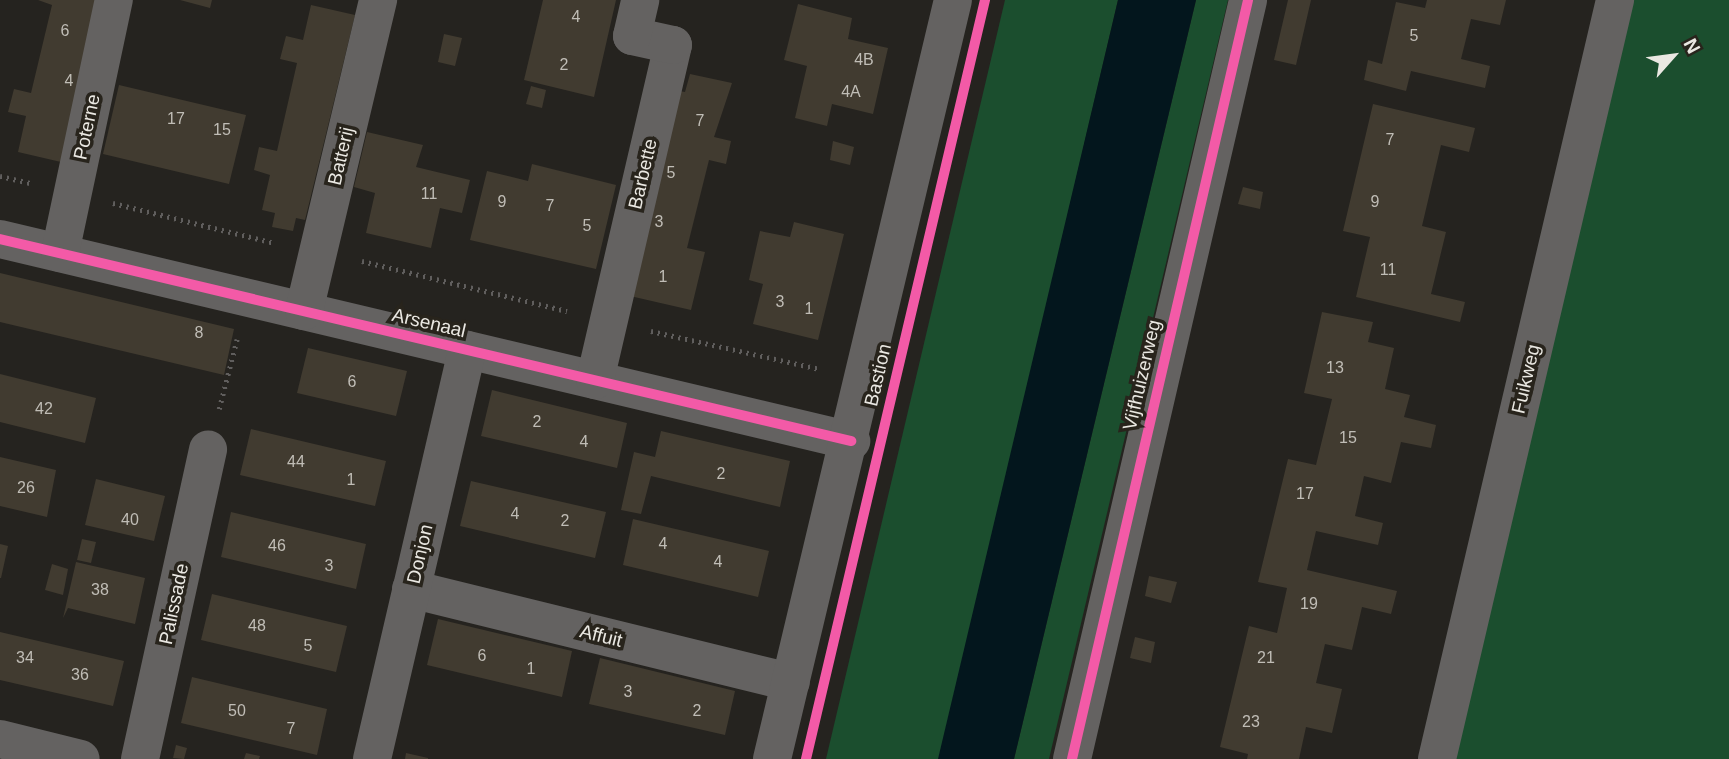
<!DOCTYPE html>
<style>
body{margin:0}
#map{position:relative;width:1729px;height:759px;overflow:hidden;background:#25231f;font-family:Helvetica,sans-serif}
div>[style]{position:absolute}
.green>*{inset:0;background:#1b4e2e}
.water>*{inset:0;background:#03161d}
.building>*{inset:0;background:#413b30}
.path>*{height:4.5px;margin-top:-2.25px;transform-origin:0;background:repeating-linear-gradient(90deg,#605e5d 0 2px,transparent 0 7px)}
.minor>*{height:38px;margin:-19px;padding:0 19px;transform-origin:19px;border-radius:19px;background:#646261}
.tertiary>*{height:38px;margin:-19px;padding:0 19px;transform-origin:19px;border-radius:19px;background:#646261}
.cycleway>*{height:10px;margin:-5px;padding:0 5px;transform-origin:5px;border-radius:5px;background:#f35aa7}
span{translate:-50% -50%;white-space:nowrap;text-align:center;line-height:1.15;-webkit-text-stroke:7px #28241c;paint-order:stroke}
.number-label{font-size:16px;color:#c0bdb6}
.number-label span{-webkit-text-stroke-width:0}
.street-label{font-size:19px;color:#eae8e2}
.north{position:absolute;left:1638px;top:21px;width:70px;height:70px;-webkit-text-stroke:5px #28241c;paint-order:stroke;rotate:62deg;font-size:19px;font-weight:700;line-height:28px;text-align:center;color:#eae8e2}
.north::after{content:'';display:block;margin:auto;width:24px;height:32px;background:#eae8e2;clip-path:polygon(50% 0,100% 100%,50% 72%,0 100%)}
</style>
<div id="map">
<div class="green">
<i style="clip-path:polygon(1005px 0,1118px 0,940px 759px,826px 759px)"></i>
<i style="clip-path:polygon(1196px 0,1228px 0,1049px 759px,1014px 759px)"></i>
<i style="clip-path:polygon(1626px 0,1729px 0,1729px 759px,1449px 759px)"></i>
</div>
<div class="water">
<i style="clip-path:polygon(1118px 0,1196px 0,1014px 759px,938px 759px)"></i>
</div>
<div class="building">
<i style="clip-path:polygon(38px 0,99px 0,61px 162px,18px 152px,26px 116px,8px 112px,14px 89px,31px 93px,52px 5px)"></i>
<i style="clip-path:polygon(180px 0,212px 0,210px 8px)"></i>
<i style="clip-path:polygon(543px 0,616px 0,594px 97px,524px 80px)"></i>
<i style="clip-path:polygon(1288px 0,1311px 0,1296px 65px,1274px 60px)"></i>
<i style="clip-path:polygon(1427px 0,1506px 0,1500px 25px,1471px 19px,1461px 59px,1490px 66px,1485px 88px,1411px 71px,1406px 91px,1364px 80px,1368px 60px,1382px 64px,1396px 2px,1425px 8px)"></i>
<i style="clip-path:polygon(798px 4px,852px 18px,848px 39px,888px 48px,873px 114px,832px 104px,827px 126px,795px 118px,807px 66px,784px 60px)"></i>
<i style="clip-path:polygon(311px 5px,355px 15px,305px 220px,296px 218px,293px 231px,272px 227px,275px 213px,262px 210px,270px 175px,254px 170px,259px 147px,277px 151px,297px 63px,280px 59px,286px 36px,303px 40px)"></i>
<i style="clip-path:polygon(444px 34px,462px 38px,455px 66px,438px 62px)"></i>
<i style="clip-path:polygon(690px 74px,732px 83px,714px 137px,731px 141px,726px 164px,709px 160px,687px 248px,705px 252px,691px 310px,630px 296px,679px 91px,685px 92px)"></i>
<i style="clip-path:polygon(119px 85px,246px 115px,229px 184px,103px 154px)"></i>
<i style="clip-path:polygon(531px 86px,546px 90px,542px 108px,526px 104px)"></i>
<i style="clip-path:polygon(1373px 104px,1475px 128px,1469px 152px,1441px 145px,1422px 226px,1446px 232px,1431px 294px,1465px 302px,1460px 322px,1356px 297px,1370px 237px,1343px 231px)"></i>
<i style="clip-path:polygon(367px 132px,423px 145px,416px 167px,470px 180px,462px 213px,440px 208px,431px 248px,366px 233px,375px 193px,354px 187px)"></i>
<i style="clip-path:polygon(833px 141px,854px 147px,850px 165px,830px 160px)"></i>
<i style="clip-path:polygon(532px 164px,616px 185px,596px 269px,470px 240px,487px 171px,528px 181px)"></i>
<i style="clip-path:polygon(1243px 187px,1263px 192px,1260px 209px,1238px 204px)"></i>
<i style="clip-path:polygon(794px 222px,844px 234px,818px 340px,753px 324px,763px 284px,749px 280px,760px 231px,790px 237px)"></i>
<i style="clip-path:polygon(0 273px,234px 329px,224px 375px,0 322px)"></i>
<i style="clip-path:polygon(1322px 312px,1373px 322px,1368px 342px,1394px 348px,1385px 389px,1410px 395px,1404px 417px,1436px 425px,1431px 448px,1401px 442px,1391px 483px,1364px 476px,1355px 516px,1383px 523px,1378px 545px,1316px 531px,1307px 570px,1397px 591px,1391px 614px,1362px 607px,1352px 650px,1325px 644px,1316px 683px,1342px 689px,1332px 733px,1306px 727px,1299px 759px,1247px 759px,1248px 754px,1220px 747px,1249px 626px,1277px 633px,1287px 588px,1258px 582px,1288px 459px,1316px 465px,1332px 399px,1304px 393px)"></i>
<i style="clip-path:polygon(308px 348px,407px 371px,396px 416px,297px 393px)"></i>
<i style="clip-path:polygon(0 374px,96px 398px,85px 443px,0 422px)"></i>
<i style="clip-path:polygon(492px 390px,627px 423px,617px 468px,481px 436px)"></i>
<i style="clip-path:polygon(251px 429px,386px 461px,375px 506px,240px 475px)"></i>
<i style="clip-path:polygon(661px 431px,790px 461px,780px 507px,651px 476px,641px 514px,621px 510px,634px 452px,655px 457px)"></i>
<i style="clip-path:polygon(0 457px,56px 470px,47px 517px,0 506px)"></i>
<i style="clip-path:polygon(96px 479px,165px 496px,154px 541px,85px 525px)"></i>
<i style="clip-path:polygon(471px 481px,606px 512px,595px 558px,460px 526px)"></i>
<i style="clip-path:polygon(231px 512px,366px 544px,356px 589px,221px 557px)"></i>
<i style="clip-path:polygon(633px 519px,769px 551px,758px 597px,623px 565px)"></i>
<i style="clip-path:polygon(82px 539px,96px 542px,91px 563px,77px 560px)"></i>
<i style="clip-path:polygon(0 544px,8px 546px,1px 578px,0 578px)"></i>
<i style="clip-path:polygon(76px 562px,145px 578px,135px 624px,68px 608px,63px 618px)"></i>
<i style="clip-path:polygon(52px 564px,68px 569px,63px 595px,45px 590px)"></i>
<i style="clip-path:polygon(1149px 576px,1177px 582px,1171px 603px,1145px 596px)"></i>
<i style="clip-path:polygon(212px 594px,347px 626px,336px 672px,201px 640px)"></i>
<i style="clip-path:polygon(438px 619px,572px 651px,562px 697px,427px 665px)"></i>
<i style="clip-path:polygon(0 632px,124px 661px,113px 706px,0 680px)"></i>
<i style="clip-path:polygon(1135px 637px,1155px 642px,1151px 663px,1130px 658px)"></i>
<i style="clip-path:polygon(600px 658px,735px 691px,725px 735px,589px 704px)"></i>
<i style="clip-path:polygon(192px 677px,327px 709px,317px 755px,181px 723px)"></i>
<i style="clip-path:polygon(176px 745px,187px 748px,184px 759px,173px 758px)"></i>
<i style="clip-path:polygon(246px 753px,260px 756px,259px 759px,244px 759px)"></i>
<i style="clip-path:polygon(406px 753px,428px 758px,428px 759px,405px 759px)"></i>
</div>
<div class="path">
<i style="left:0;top:176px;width:31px;rotate:13deg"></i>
<i style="left:113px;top:203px;width:167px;rotate:13.9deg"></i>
<i style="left:362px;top:261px;width:211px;rotate:13.7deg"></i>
<i style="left:651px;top:331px;width:173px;rotate:12.7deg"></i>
<i style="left:219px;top:409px;width:72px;rotate:-75.6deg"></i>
</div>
<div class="minor">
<i style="left:0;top:239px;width:875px;rotate:13.35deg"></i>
<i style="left:60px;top:253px;width:259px;rotate:-78deg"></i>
<i style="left:304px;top:311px;width:320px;rotate:-76.6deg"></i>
<i style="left:595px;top:380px;width:344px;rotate:-76.9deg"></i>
<i style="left:673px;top:45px;width:42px;rotate:-167.6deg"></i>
<i style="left:632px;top:36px;width:37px;rotate:-77deg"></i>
<i style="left:411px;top:589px;width:391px;rotate:13.8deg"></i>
<i style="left:0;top:739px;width:83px;rotate:13.9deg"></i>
<i style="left:140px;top:759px;width:317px;rotate:-77.6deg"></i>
<i style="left:372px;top:759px;width:420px;rotate:-76.9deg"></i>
<i style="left:772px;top:759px;width:780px;rotate:-76.59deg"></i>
<i style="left:1437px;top:759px;width:780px;rotate:-76.8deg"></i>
</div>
<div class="tertiary">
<i style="left:1072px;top:759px;width:779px;rotate:-76.94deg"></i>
</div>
<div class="cycleway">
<i style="left:0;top:239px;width:875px;rotate:13.35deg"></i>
<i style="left:806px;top:759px;width:780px;rotate:-76.73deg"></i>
<i style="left:1072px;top:759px;width:779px;rotate:-76.94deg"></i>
</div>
<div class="number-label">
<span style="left:576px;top:17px">4</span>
<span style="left:65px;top:31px">6</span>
<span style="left:1414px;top:36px">5</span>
<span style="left:864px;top:60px">4B</span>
<span style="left:564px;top:65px">2</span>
<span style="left:69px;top:81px">4</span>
<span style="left:851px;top:92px">4A</span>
<span style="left:176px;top:119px">17</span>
<span style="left:700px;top:121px">7</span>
<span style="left:222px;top:130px">15</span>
<span style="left:1390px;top:140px">7</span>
<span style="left:671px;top:173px">5</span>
<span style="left:429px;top:194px">11</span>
<span style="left:502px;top:202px">9</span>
<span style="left:1375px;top:202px">9</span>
<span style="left:550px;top:206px">7</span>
<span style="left:659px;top:222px">3</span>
<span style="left:587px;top:226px">5</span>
<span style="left:1388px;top:270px">11</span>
<span style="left:663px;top:277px">1</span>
<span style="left:780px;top:302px">3</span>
<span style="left:809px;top:309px">1</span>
<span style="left:199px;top:333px">8</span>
<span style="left:1335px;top:368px">13</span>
<span style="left:352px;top:382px">6</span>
<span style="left:44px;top:409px">42</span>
<span style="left:537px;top:422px">2</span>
<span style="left:1348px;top:438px">15</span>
<span style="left:584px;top:442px">4</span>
<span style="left:296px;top:462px">44</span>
<span style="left:721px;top:474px">2</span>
<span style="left:351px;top:480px">1</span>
<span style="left:26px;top:488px">26</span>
<span style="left:1305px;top:494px">17</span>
<span style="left:515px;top:514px">4</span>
<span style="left:130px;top:520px">40</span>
<span style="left:565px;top:521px">2</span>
<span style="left:663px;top:544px">4</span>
<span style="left:277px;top:546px">46</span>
<span style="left:718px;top:562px">4</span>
<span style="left:329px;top:566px">3</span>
<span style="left:100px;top:590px">38</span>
<span style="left:1309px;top:604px">19</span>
<span style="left:257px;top:626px">48</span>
<span style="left:308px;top:646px">5</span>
<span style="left:482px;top:656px">6</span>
<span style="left:25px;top:658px">34</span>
<span style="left:1266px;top:658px">21</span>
<span style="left:531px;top:669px">1</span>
<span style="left:80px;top:675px">36</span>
<span style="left:628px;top:692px">3</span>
<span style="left:237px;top:711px">50</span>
<span style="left:697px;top:711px">2</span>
<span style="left:1251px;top:722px">23</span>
<span style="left:291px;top:729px">7</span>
</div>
<div class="street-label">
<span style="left:87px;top:127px;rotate:-78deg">Poterne</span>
<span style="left:341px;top:156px;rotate:-77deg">Batterij</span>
<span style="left:643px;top:174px;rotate:-77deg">Barbette</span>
<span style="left:429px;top:323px;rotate:13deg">Arsenaal</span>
<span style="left:878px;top:375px;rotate:-77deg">Bastion</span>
<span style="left:1142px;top:375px;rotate:-77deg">Vijfhuizerweg</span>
<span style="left:1526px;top:379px;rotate:-77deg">Fuikweg</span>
<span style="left:420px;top:554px;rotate:-77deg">Donjon</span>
<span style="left:174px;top:604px;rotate:-78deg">Palissade</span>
<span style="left:601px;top:636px;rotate:14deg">Affuit</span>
</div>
<div class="north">N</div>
</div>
